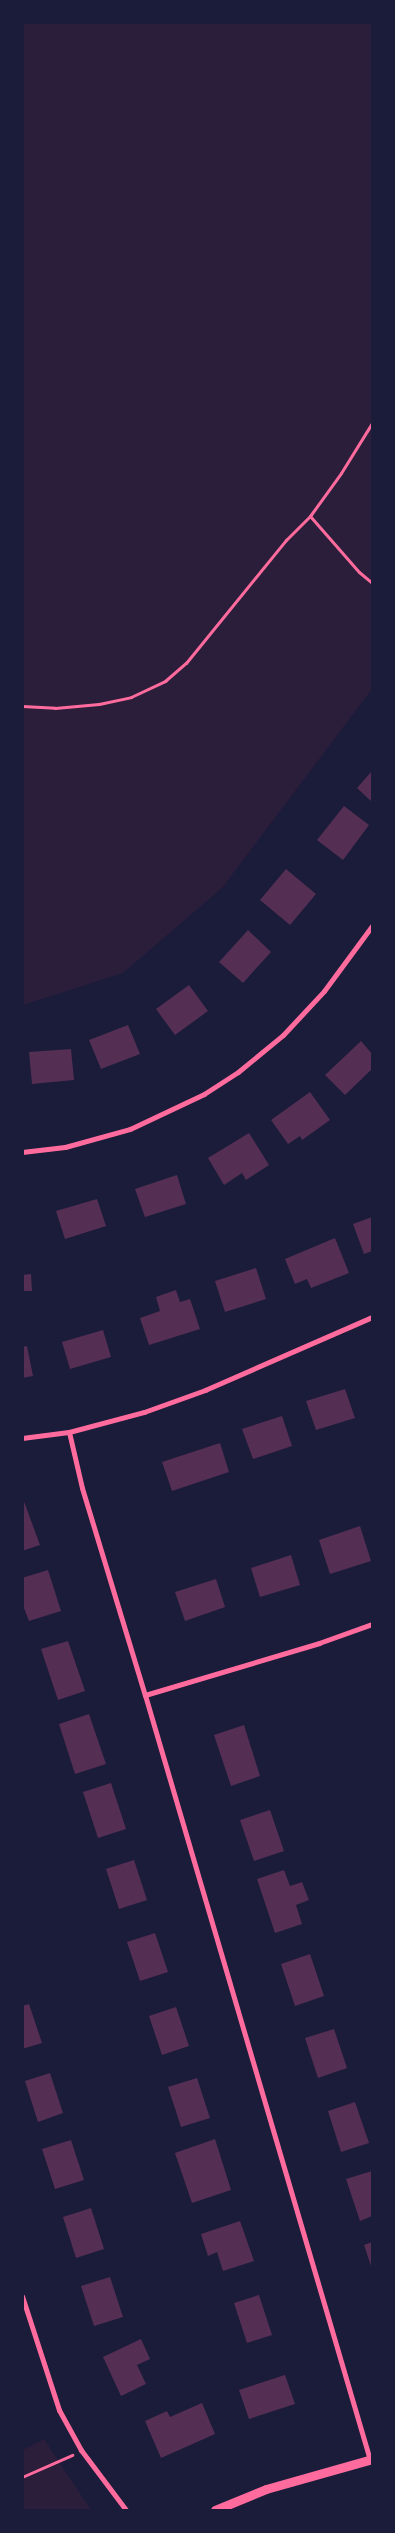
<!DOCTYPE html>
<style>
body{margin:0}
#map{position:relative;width:395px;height:2533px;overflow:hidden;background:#1b1b3a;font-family:Helvetica,sans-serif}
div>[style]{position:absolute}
.green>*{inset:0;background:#2a1e3b}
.building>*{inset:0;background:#542f53}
.path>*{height:3px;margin:-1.5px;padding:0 1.5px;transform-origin:1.5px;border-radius:1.5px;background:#ff6b9d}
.minor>*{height:5px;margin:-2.5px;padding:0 2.5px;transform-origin:2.5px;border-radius:2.5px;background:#ff6b9d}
.tertiary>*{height:9px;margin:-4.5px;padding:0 4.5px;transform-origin:4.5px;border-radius:4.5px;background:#ff6b9d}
span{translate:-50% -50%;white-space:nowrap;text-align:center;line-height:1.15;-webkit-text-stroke:4px #1b1b3a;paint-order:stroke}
.frame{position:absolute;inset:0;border:24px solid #1b1b3a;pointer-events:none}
</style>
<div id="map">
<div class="green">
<i style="clip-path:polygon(23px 23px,372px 23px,372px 689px,222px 888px,123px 973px,23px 1005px)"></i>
<i style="clip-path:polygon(44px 2439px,91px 2510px,23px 2510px,23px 2450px)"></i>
</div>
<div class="building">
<i style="clip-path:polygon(372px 771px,372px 802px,357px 788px)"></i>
<i style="clip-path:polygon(344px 806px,369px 825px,343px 860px,317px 840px)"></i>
<i style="clip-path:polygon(286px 869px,316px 894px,290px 925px,260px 900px)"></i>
<i style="clip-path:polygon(248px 930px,271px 952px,243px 983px,219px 962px)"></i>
<i style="clip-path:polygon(189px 985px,208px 1011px,175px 1035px,156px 1009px)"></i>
<i style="clip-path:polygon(128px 1025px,140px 1054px,101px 1069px,89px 1040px)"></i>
<i style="clip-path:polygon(361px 1041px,372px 1054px,372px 1069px,345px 1095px,325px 1075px)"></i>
<i style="clip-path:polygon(71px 1049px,74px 1080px,32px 1084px,29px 1052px)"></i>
<i style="clip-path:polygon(310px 1092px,330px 1120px,302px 1140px,300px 1136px,288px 1144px,271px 1120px)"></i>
<i style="clip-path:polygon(249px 1133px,269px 1165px,246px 1180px,242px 1173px,224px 1185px,208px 1158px)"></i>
<i style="clip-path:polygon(177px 1175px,186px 1204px,145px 1217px,135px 1189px)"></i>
<i style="clip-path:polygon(97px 1199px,106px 1226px,65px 1239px,56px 1211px)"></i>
<i style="clip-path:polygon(372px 1217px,372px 1251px,364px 1254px,353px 1224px)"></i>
<i style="clip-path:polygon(335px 1238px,349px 1273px,311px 1288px,307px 1279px,295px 1284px,285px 1259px)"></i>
<i style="clip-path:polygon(256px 1268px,266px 1299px,225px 1312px,215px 1281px)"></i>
<i style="clip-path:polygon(31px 1274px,32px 1291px,22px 1291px,22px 1275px)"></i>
<i style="clip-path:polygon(176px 1290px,180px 1302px,190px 1299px,200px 1329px,149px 1345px,140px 1318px,160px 1311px,156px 1297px)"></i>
<i style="clip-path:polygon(103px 1330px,111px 1357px,70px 1369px,62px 1342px)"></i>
<i style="clip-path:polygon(27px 1346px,33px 1376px,22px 1378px,22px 1347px)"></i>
<i style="clip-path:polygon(345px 1389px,355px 1418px,316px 1430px,306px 1401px)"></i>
<i style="clip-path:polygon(282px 1416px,292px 1446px,253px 1459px,242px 1429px)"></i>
<i style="clip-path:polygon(220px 1443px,229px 1472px,172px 1491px,162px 1462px)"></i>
<i style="clip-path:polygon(22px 1496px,40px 1545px,22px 1551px)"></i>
<i style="clip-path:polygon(360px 1526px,371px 1561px,330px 1574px,319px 1540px)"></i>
<i style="clip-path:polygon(291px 1555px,300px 1585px,260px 1597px,251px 1568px)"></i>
<i style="clip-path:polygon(48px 1570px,61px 1611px,29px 1621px,22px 1603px,22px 1578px)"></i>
<i style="clip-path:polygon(216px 1579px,225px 1607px,185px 1621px,175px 1592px)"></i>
<i style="clip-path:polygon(68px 1641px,85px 1691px,58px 1700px,41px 1649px)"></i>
<i style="clip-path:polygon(89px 1714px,106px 1764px,75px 1774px,59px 1724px)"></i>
<i style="clip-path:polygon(244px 1725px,260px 1776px,231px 1786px,214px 1735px)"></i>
<i style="clip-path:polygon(111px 1783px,126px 1829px,98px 1838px,83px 1792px)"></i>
<i style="clip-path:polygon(270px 1810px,284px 1851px,254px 1861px,240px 1820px)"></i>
<i style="clip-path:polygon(134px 1860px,147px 1900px,119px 1909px,106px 1869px)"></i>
<i style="clip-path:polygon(284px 1870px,290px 1886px,302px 1882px,309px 1900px,296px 1905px,302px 1924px,275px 1933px,257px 1879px)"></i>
<i style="clip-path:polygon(155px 1933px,168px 1972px,140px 1981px,127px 1942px)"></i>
<i style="clip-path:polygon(310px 1954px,324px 1996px,295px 2006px,281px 1964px)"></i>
<i style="clip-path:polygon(29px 2004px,42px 2043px,22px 2049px,22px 2006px)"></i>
<i style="clip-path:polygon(176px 2007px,189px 2046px,162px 2055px,149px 2016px)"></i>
<i style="clip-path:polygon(334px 2029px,347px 2068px,318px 2078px,305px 2038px)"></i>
<i style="clip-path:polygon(50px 2073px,63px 2113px,38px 2122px,25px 2081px)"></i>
<i style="clip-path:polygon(197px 2078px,210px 2118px,181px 2127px,168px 2087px)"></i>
<i style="clip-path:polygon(355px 2102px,369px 2143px,341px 2152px,328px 2111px)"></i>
<i style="clip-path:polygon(215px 2139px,231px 2190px,192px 2203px,175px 2153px)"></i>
<i style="clip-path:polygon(71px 2140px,84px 2180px,55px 2189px,42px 2149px)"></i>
<i style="clip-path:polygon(372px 2171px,372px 2216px,360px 2221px,346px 2179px)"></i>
<i style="clip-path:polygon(91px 2208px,104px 2249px,76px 2258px,63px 2217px)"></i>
<i style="clip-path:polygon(240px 2221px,254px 2261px,223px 2271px,217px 2252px,208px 2256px,201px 2234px)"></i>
<i style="clip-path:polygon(372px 2242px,372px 2269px,364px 2245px)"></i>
<i style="clip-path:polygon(110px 2277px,123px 2317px,94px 2326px,81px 2286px)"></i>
<i style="clip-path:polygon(259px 2295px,272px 2335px,247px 2343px,234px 2303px)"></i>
<i style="clip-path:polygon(141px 2339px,150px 2359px,137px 2365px,146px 2384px,121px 2396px,103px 2357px)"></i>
<i style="clip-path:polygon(285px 2375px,295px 2404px,249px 2419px,239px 2390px)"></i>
<i style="clip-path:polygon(202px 2403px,215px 2434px,161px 2458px,145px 2421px,167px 2411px,170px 2417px)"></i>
</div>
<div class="path">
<i style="left:310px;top:516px;width:74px;rotate:48.8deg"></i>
<i style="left:359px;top:572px;width:17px;rotate:40deg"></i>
<i style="left:22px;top:706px;width:33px;rotate:3deg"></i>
<i style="left:55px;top:708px;width:44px;rotate:-5.2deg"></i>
<i style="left:99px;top:704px;width:33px;rotate:-12deg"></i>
<i style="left:131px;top:697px;width:38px;rotate:-25deg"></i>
<i style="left:165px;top:681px;width:28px;rotate:-41deg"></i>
<i style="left:186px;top:663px;width:159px;rotate:-50.9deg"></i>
<i style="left:286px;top:540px;width:34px;rotate:-45deg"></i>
<i style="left:310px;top:516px;width:53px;rotate:-54.2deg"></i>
<i style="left:341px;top:473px;width:59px;rotate:-58.2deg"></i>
<i style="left:22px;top:2477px;width:55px;rotate:-23.7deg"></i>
</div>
<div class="minor">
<i style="left:22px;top:1152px;width:43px;rotate:-6.6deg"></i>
<i style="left:65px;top:1147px;width:67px;rotate:-15.5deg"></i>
<i style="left:130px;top:1129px;width:82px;rotate:-25.3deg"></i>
<i style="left:204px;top:1094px;width:40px;rotate:-32.9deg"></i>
<i style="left:238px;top:1072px;width:58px;rotate:-39.4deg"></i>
<i style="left:283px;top:1035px;width:60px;rotate:-47deg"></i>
<i style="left:324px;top:991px;width:81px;rotate:-53.6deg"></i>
<i style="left:69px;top:1432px;width:57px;rotate:76.9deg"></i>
<i style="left:82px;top:1488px;width:216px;rotate:73.1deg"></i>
<i style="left:145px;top:1695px;width:797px;rotate:73.61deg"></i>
<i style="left:22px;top:1438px;width:47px;rotate:-7.3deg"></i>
<i style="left:69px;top:1432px;width:78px;rotate:-14.9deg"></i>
<i style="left:144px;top:1412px;width:65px;rotate:-19.8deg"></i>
<i style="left:205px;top:1390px;width:182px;rotate:-23.6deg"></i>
<i style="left:145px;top:1695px;width:182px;rotate:-16.6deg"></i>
<i style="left:319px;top:1643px;width:56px;rotate:-19.7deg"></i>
<i style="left:22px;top:2296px;width:120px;rotate:72deg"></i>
<i style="left:59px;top:2410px;width:46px;rotate:61.2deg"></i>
<i style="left:81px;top:2450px;width:75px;rotate:53.1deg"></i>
</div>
<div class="tertiary">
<i style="left:215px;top:2510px;width:55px;rotate:-22.4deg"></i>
<i style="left:266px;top:2489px;width:110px;rotate:-15.8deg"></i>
</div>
<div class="frame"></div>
</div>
